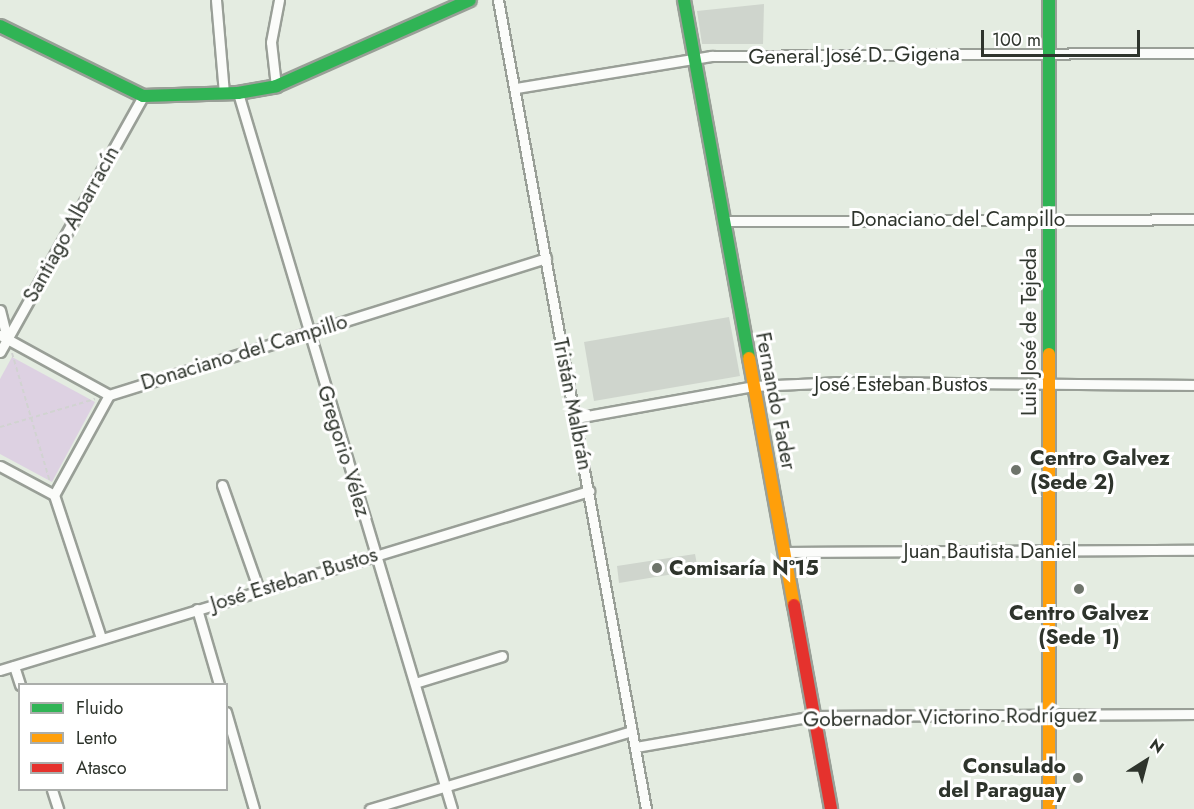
<!DOCTYPE html>
<meta charset="utf-8">
<style>
body{margin:0}
#map{position:relative;width:1194px;height:809px;overflow:hidden;background:#e4ece1;font-family:Jost,sans-serif}
div>[style]{position:absolute}
.green>*{inset:0;background:#ddd1e2}
.building>*{inset:0;background:#cfd5cd}
.path>*{height:2px;margin-top:-1px;transform-origin:0;background:repeating-linear-gradient(90deg,#d1d3d1 0 4.5px,transparent 0 7.5px)}
.roads{filter:drop-shadow(2px 0 #999f97) drop-shadow(-2px 0 #999f97) drop-shadow(0 2px #999f97) drop-shadow(0 -2px #999f97)}
.street>*{height:9px;margin:-4.5px;padding:0 4.5px;transform-origin:4.5px;border-radius:4.5px;background:#fbfcfa}
.fast>*{height:12px;margin:-6px;padding:0 6px;transform-origin:6px;border-radius:6px;background:#30b455}
.slow>*{height:12px;margin:-6px;padding:0 6px;transform-origin:6px;border-radius:6px;background:#ff9f0a}
.jam>*{height:12px;margin:-6px;padding:0 6px;transform-origin:6px;border-radius:6px;background:#e5322d}
.dots>*{width:16px;height:16px;translate:-50% -50%;box-sizing:border-box;border:3px solid #fff;border-radius:50%}
span{translate:-50% -50%;white-space:nowrap;text-align:center;line-height:1.15;-webkit-text-stroke:6px #fff;paint-order:stroke}
.street-label{font-size:21px;color:#2e342c}
.poi-label{font-size:21px;color:#2e342c;font-weight:700}
.left{translate:0 -50%;text-align:left}
.right{translate:-100% -50%;text-align:right}
.legend{position:absolute;left:18px;top:683px;width:210px;height:108px;box-sizing:border-box;background:#fff;border:2px solid #abaeab;margin:0;padding:8px 10px;list-style:none;font-size:18px;color:#2e342c}
.legend li{display:flex;align-items:center;gap:12px;height:30px}
.legend b{width:30px;border:2px solid #abaeab}
.north{position:absolute;left:1116px;top:731px;width:60px;height:60px;-webkit-text-stroke:4px #fff;paint-order:stroke;rotate:36deg;font-size:16px;font-weight:700;line-height:24px;text-align:center;color:#2e342c}
.north::after{content:'';display:block;margin:auto;width:21px;height:27px;background:#2e342c;clip-path:polygon(50% 0,100% 100%,50% 72%,0 100%)}
.scale{position:absolute;left:981px;top:30px;width:159px;height:27px;box-sizing:border-box;border:3px solid #2e342c;border-top:0;padding-left:8px;font-size:18px;line-height:21px;white-space:nowrap;color:#2e342c;-webkit-text-stroke:4px #fff;paint-order:stroke}
</style>
<div id="map">
<div class="green">
<i style="clip-path:polygon(12px 357px,95px 402px,52px 482px,0 454px,0 379px)"></i>
</div>
<div class="building">
<i style="clip-path:polygon(764px 4px,763px 44px,702px 44px,697px 11px)"></i>
<i style="clip-path:polygon(729px 317px,740px 376px,594px 401px,584px 342px)"></i>
<i style="clip-path:polygon(695px 554px,698px 570px,619px 583px,617px 566px)"></i>
</div>
<div class="path">
<i style="left:12px;top:353px;width:134px;rotate:73.6deg"></i>
<i style="left:0;top:427px;width:99px;rotate:-16.4deg"></i>
</div>
<div class="roads">
<div class="street">
<i style="left:216px;top:0;width:93px;rotate:85.1deg"></i>
<i style="left:498px;top:0;width:822px;rotate:79.63deg"></i>
<i style="left:276px;top:86px;width:44px;rotate:-96.5deg"></i>
<i style="left:271px;top:42px;width:43px;rotate:-79.2deg"></i>
<i style="left:516px;top:88px;width:198px;rotate:-9.3deg"></i>
<i style="left:711px;top:56px;width:483px;rotate:-0.4deg"></i>
<i style="left:238px;top:93px;width:747px;rotate:73.36deg"></i>
<i style="left:723px;top:221px;width:471px;rotate:-0.2deg"></i>
<i style="left:0;top:310px;width:29px;rotate:76deg"></i>
<i style="left:0;top:335px;width:124px;rotate:28.8deg"></i>
<i style="left:0;top:352px;width:293px;rotate:-60.8deg"></i>
<i style="left:576px;top:418px;width:180px;rotate:-10.2deg"></i>
<i style="left:753px;top:386px;width:90px;rotate:-2.5deg"></i>
<i style="left:843px;top:382px;width:351px;rotate:0.5deg"></i>
<i style="left:0;top:466px;width:61px;rotate:28.2deg"></i>
<i style="left:54px;top:495px;width:114px;rotate:-61.2deg"></i>
<i style="left:109px;top:395px;width:458px;rotate:-17.4deg"></i>
<i style="left:222px;top:485px;width:111px;rotate:70.6deg"></i>
<i style="left:54px;top:495px;width:151px;rotate:71.8deg"></i>
<i style="left:786px;top:552px;width:408px;rotate:-0.3deg"></i>
<i style="left:197px;top:609px;width:78px;rotate:73.7deg"></i>
<i style="left:14px;top:666px;width:20px;rotate:72deg"></i>
<i style="left:0;top:670px;width:616px;rotate:-16.9deg"></i>
<i style="left:415px;top:683px;width:91px;rotate:-17.2deg"></i>
<i style="left:226px;top:712px;width:101px;rotate:73.9deg"></i>
<i style="left:636px;top:747px;width:181px;rotate:-9.9deg"></i>
<i style="left:814px;top:716px;width:380px;rotate:-0.3deg"></i>
<i style="left:52px;top:790px;width:20px;rotate:72deg"></i>
<i style="left:370px;top:809px;width:273px;rotate:-16.6deg"></i>
</div>
<div class="fast">
<i style="left:684px;top:0;width:364px;rotate:79.7deg"></i>
<i style="left:1049px;top:0;width:354px;rotate:90deg"></i>
<i style="left:0;top:26px;width:159px;rotate:26.1deg"></i>
<i style="left:143px;top:96px;width:95px;rotate:-1.8deg"></i>
<i style="left:238px;top:93px;width:39px;rotate:-10deg"></i>
<i style="left:276px;top:86px;width:212px;rotate:-23.9deg"></i>
</div>
<div class="slow">
<i style="left:1049px;top:354px;width:455px;rotate:90deg"></i>
<i style="left:749px;top:358px;width:251px;rotate:79.7deg"></i>
</div>
<div class="jam">
<i style="left:794px;top:605px;width:207px;rotate:79.7deg"></i>
</div>
</div>
<div class="dots">
<i style="left:1016px;top:470px;background:#6e746b"></i>
<i style="left:657px;top:568px;background:#6e746b"></i>
<i style="left:1079px;top:589px;background:#6e746b"></i>
<i style="left:1078px;top:778px;background:#6e746b"></i>
</div>
<div class="street-label">
<span style="left:854px;top:55px;rotate:-1deg">General José D. Gigena</span>
<span style="left:958px;top:219px">Donaciano del Campillo</span>
<span style="left:71px;top:224px;rotate:-61deg">Santiago Albarracín</span>
<span style="left:1029px;top:332px;rotate:-90deg">Luis José de Tejeda</span>
<span style="left:244px;top:352px;rotate:-17deg">Donaciano del Campillo</span>
<span style="left:901px;top:384px">José Esteban Bustos</span>
<span style="left:776px;top:401px;rotate:79deg">Fernando Fader</span>
<span style="left:573px;top:404px;rotate:79deg">Tristán Malbrán</span>
<span style="left:344px;top:451px;rotate:73deg">Gregorio Vélez</span>
<span style="left:990px;top:551px">Juan Bautista Daniel</span>
<span style="left:294px;top:579px;rotate:-17deg">José Esteban Bustos</span>
<span style="left:950px;top:717px;rotate:-1deg">Gobernador Victorino Rodríguez</span>
</div>
<div class="poi-label">
<span class="left" style="left:1030px;top:470px">Centro Galvez<br>(Sede 2)</span>
<span class="left" style="left:669px;top:568px">Comisaría Nº15</span>
<span style="left:1079px;top:625px">Centro Galvez<br>(Sede 1)</span>
<span class="right" style="left:1066px;top:778px">Consulado<br>del Paraguay</span>
</div>
<ul class="legend">
<li><b style="height:8px;background:#30b455"></b>Fluido</li>
<li><b style="height:8px;background:#ff9f0a"></b>Lento</li>
<li><b style="height:8px;background:#e5322d"></b>Atasco</li>
</ul>
<div class="north">N</div>
<div class="scale">100 m</div>
</div>
